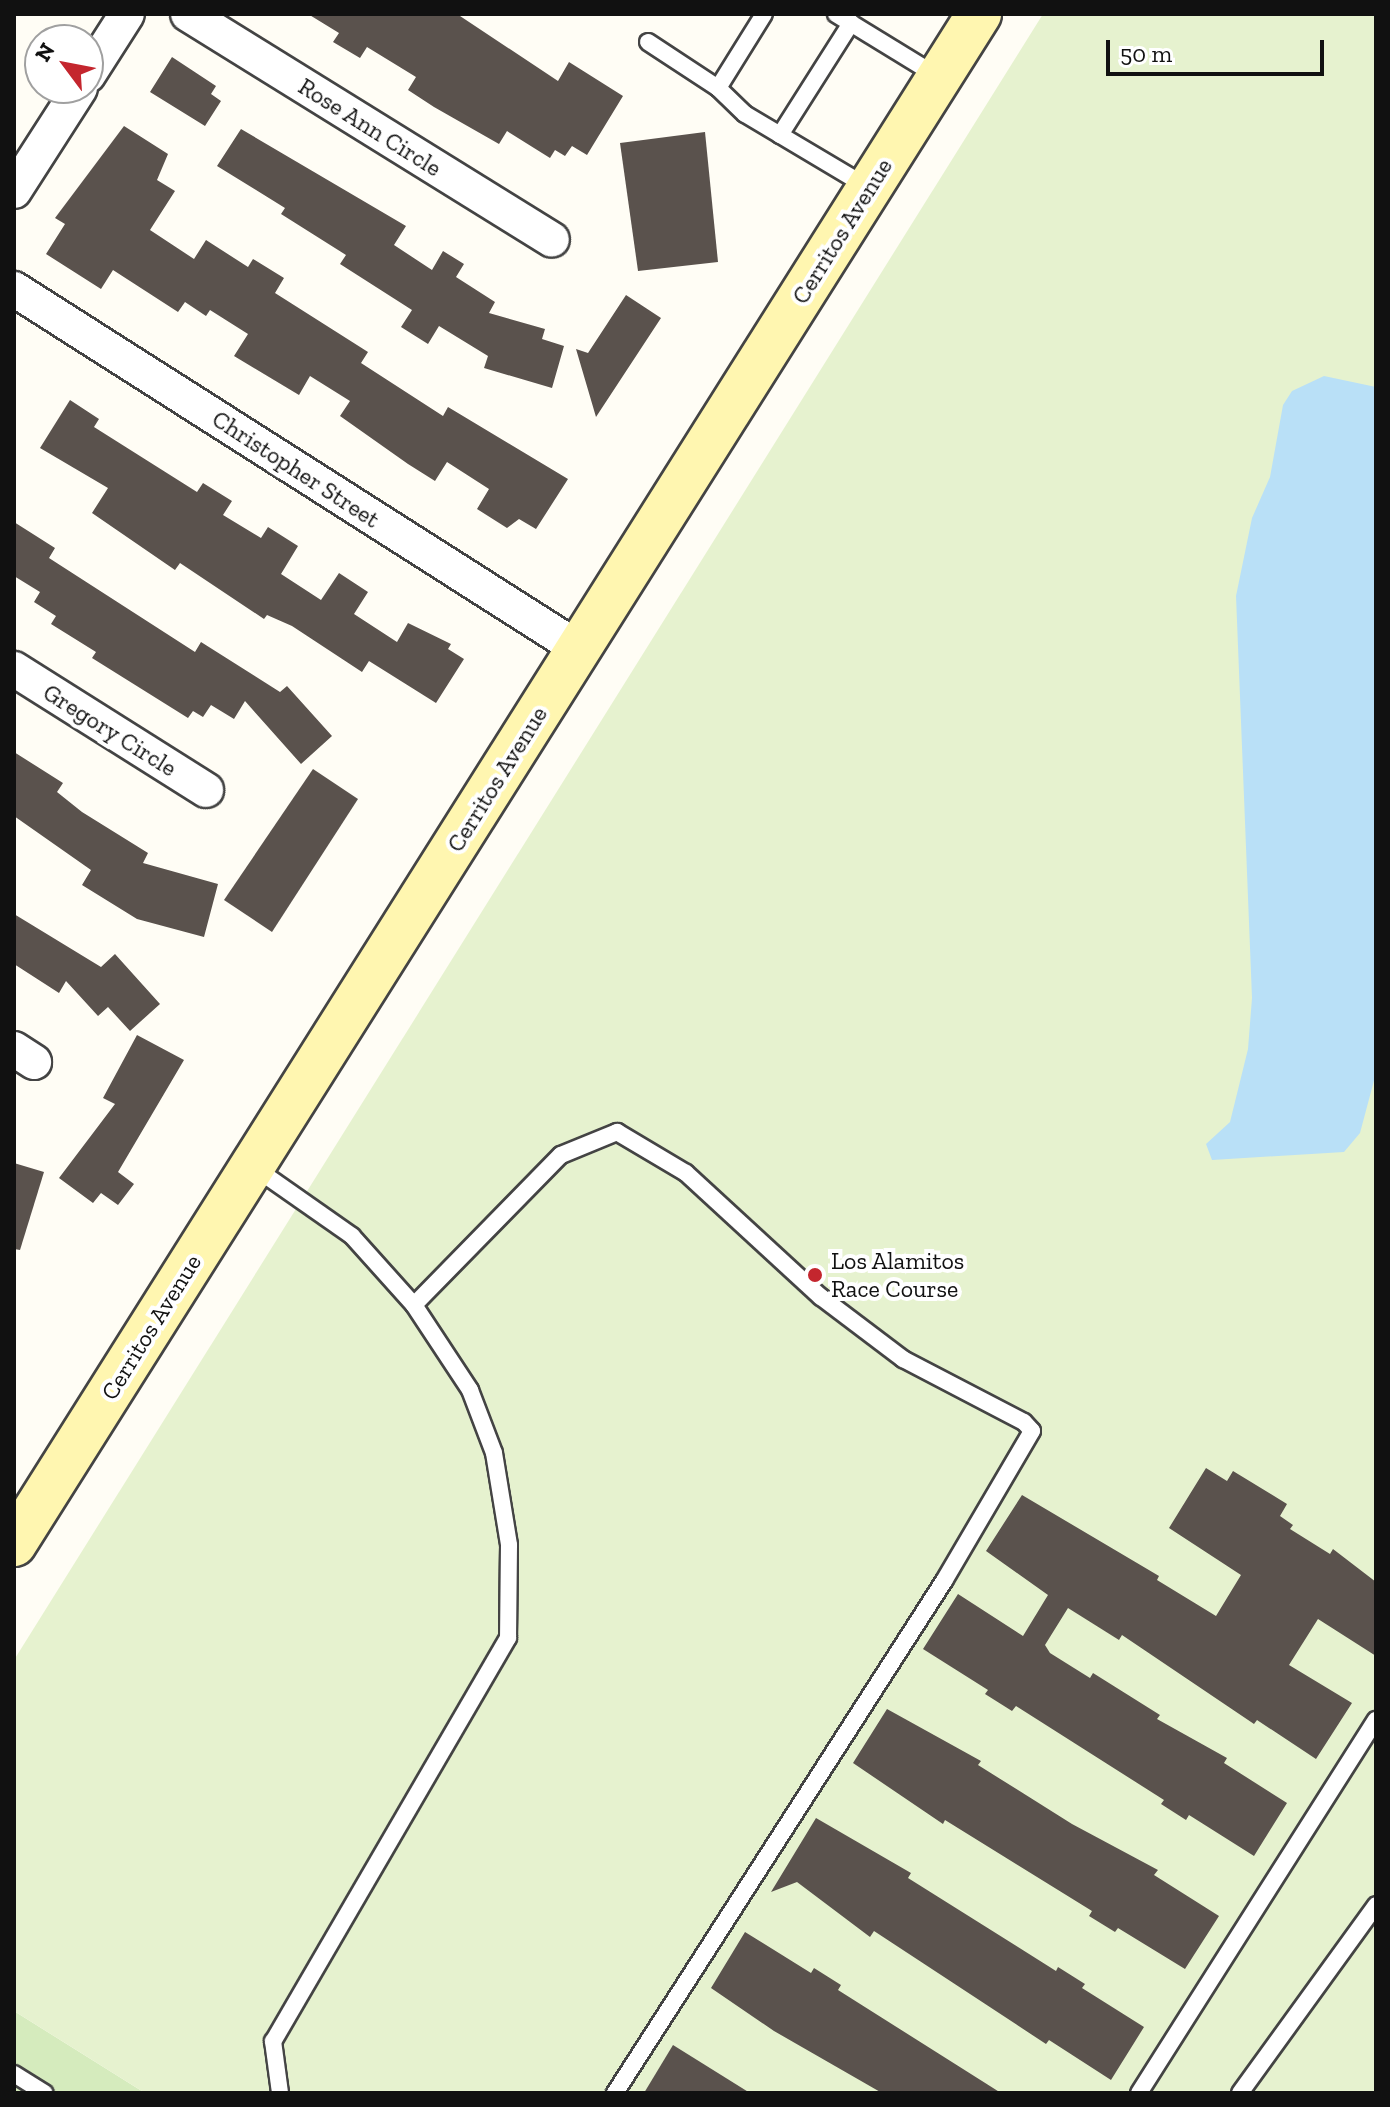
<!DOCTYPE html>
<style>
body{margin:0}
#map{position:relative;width:1390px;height:2107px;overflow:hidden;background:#fffdf5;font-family:"Zilla Slab",serif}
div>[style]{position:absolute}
.green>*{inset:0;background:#d5ebbd}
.pitch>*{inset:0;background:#e6f2cf}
.water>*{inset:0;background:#b9e0f7}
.building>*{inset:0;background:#5a524d}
.roads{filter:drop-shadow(2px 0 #444) drop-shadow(-2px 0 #444) drop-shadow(0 2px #444) drop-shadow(0 -2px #444)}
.lane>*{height:16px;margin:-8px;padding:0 8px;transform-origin:8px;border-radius:8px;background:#fff}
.street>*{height:34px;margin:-17px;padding:0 17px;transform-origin:17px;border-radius:17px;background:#fff}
.secondary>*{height:44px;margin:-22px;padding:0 22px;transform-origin:22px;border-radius:22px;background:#fff6b0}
.dots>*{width:22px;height:22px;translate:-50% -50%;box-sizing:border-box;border:4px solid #fff;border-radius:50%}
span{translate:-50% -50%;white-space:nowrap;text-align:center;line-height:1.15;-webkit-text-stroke:8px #fff;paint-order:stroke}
.street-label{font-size:24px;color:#111}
.poi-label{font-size:24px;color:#111}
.left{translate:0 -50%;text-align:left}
.frame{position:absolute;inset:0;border:16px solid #111;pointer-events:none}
.north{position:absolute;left:24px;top:24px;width:80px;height:80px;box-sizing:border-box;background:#fff;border:2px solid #a0a0a0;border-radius:50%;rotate:302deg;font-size:22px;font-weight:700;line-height:32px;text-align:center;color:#111}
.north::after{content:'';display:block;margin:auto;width:28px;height:36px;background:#c4262e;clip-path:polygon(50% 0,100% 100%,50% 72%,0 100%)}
.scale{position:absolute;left:1106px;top:40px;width:218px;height:36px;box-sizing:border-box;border:4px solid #111;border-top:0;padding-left:10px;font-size:24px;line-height:28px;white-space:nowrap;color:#111;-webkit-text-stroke:6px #fff;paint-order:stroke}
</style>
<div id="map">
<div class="green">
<i style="clip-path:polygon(14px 2011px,145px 2093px,14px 2093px)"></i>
</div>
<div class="pitch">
<i style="clip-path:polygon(1043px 14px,1376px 14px,1376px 2093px,145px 2093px,14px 2011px,14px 1660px)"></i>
</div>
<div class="water">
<i style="clip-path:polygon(1324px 376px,1376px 387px,1376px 1073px,1360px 1133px,1344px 1152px,1212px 1160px,1206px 1144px,1230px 1122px,1248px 1049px,1252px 998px,1236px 596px,1252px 518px,1270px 477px,1283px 405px,1292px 391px)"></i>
</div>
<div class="building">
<i style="clip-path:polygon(308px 14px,457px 14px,558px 81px,569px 62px,623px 96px,587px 155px,572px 146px,565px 156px,555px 150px,550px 158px,507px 131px,499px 144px,434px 107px,408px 90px,416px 77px,367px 47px,360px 58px,333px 42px,339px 33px)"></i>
<i style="clip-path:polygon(172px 57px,216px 86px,211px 94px,221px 101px,205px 126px,150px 92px)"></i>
<i style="clip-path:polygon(124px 126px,168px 154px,157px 180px,175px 191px,150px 230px,194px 259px,206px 240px,248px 267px,253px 259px,284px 278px,275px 293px,368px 352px,361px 363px,443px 416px,448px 407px,568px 479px,536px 529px,519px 519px,507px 528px,477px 509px,489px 489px,447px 462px,435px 481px,408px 464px,340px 416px,350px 401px,310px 376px,299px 395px,234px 356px,248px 334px,210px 310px,206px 316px,185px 302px,178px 312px,113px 270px,101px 289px,46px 254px,65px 224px,55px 218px)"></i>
<i style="clip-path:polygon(241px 129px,406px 226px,394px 245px,432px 270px,443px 251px,464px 264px,456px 277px,495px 302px,489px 313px,545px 329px,542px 339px,564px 346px,552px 388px,484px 368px,488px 356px,439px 326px,428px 344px,401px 327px,412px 310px,340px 264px,346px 255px,281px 214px,285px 208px,217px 166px)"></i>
<i style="clip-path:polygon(705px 132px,718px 262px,638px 271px,620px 143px)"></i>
<i style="clip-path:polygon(626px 295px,661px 318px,596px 417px,576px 349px,588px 353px)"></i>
<i style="clip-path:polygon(70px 400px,99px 419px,94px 427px,197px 492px,203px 483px,232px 501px,223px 515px,261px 538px,268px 527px,298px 546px,281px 574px,321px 600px,339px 573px,368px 592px,354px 614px,397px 642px,408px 623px,451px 644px,448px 649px,464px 659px,436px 703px,369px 661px,362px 672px,292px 626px,267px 615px,264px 619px,180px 563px,175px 570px,92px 513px,108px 488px,40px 448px)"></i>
<i style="clip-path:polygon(14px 522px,55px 548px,49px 558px,195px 652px,201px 642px,280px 692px,287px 686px,332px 736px,301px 764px,245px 701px,234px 719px,211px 705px,203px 717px,193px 711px,188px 718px,92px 658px,96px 652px,51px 624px,56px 616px,34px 602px,40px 592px,14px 576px)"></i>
<i style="clip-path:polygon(14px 752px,63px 783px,57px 792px,82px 812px,148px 853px,143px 863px,218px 884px,204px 937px,137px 919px,82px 885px,91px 870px,14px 816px)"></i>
<i style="clip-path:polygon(313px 769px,358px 799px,272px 932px,224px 900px)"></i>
<i style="clip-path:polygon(14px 914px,101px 967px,115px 954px,160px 1004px,130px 1031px,108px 1007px,98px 1016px,66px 981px,59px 993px,14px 964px)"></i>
<i style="clip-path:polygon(137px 1035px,184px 1060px,118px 1172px,134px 1184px,118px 1205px,101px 1193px,93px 1203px,59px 1178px,115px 1104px,103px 1098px)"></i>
<i style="clip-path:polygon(14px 1163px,44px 1172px,20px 1250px,14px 1249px)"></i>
<i style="clip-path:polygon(1206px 1468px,1227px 1481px,1233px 1471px,1287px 1504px,1280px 1516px,1293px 1525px,1290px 1529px,1330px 1554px,1333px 1549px,1376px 1582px,1376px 1656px,1318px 1619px,1289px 1665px,1352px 1703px,1316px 1759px,1257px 1720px,1254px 1724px,1122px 1635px,1119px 1640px,1068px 1608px,1045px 1645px,1050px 1653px,1090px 1678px,1093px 1673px,1160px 1715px,1157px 1719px,1227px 1758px,1224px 1763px,1287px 1803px,1254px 1856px,1189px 1815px,1186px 1820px,1161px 1804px,1164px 1800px,1016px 1706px,1012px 1711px,985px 1694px,988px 1690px,923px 1649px,958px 1594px,1023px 1636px,1048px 1595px,986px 1551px,1022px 1495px,1159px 1576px,1157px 1580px,1216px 1616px,1241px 1575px,1169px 1528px)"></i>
<i style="clip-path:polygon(887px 1709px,981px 1761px,978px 1765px,1072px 1824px,1158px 1870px,1154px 1875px,1219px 1916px,1185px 1969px,1118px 1928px,1115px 1932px,1089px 1916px,1092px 1911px,945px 1820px,943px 1824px,853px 1763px)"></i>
<i style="clip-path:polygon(816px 1818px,911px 1873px,908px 1878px,1056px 1971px,1058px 1967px,1085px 1984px,1082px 1988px,1144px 2027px,1111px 2080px,1049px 2040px,1046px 2044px,874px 1931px,870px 1937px,797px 1882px,771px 1892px)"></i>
<i style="clip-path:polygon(745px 1932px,811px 1973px,814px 1968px,841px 1985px,838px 1990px,1001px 2093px,882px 2093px,774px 2031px,711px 1988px)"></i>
<i style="clip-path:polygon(673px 2045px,750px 2093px,644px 2093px)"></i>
</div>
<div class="roads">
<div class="lane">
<i style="left:836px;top:14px;width:119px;rotate:31.5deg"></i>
<i style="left:648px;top:42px;width:84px;rotate:33.3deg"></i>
<i style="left:718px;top:88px;width:37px;rotate:44deg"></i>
<i style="left:745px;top:114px;width:144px;rotate:30.8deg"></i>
<i style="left:718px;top:88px;width:87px;rotate:-58.1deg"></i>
<i style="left:780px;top:135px;width:133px;rotate:-57.6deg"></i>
<i style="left:255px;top:1168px;width:118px;rotate:35deg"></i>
<i style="left:352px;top:1236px;width:93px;rotate:48.1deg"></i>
<i style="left:414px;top:1305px;width:102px;rotate:56.6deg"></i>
<i style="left:470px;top:1390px;width:67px;rotate:69.1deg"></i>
<i style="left:494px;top:1453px;width:93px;rotate:80.7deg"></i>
<i style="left:509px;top:1545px;width:93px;rotate:90.6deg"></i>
<i style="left:508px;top:1638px;width:467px;rotate:120.2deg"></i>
<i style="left:273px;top:2041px;width:52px;rotate:82.3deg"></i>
<i style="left:414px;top:1305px;width:210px;rotate:-45.6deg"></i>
<i style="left:561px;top:1155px;width:61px;rotate:-22.3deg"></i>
<i style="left:617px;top:1132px;width:80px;rotate:30.7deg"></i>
<i style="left:686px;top:1173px;width:183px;rotate:42.6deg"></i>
<i style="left:821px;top:1297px;width:103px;rotate:37.1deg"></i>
<i style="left:903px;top:1359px;width:136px;rotate:27.5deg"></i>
<i style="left:1024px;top:1422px;width:12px;rotate:48deg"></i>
<i style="left:1032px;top:1431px;width:174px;rotate:120.4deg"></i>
<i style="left:944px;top:1581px;width:609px;rotate:122.72deg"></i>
<i style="left:14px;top:2074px;width:36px;rotate:32deg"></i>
<i style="left:1139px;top:2093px;width:442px;rotate:-57.6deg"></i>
<i style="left:1240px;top:2093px;width:232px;rotate:-54.1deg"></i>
</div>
<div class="street">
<i style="left:188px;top:14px;width:428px;rotate:31.8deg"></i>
<i style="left:88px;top:75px;width:72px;rotate:-57.4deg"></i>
<i style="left:14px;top:191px;width:122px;rotate:-57.3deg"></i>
<i style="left:14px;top:289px;width:670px;rotate:32.5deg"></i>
<i style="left:14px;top:669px;width:227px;rotate:32.2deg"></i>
<i style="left:14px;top:1049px;width:24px;rotate:33deg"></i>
</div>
<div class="secondary">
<i style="left:14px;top:1544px;width:1809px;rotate:-57.76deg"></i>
</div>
</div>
<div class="dots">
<i style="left:815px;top:1275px;background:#c4262e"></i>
</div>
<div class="street-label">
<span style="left:370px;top:127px;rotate:32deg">Rose Ann Circle</span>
<span style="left:842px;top:231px;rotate:-58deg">Cerritos Avenue</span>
<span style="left:296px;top:469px;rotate:33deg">Christopher Street</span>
<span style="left:110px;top:730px;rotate:32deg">Gregory Circle</span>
<span style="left:497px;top:779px;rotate:-58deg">Cerritos Avenue</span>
<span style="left:151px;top:1327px;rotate:-58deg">Cerritos Avenue</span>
</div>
<div class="poi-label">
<span class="left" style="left:831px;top:1275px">Los Alamitos<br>Race Course</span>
</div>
<div class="frame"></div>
<div class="north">N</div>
<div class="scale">50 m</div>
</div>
